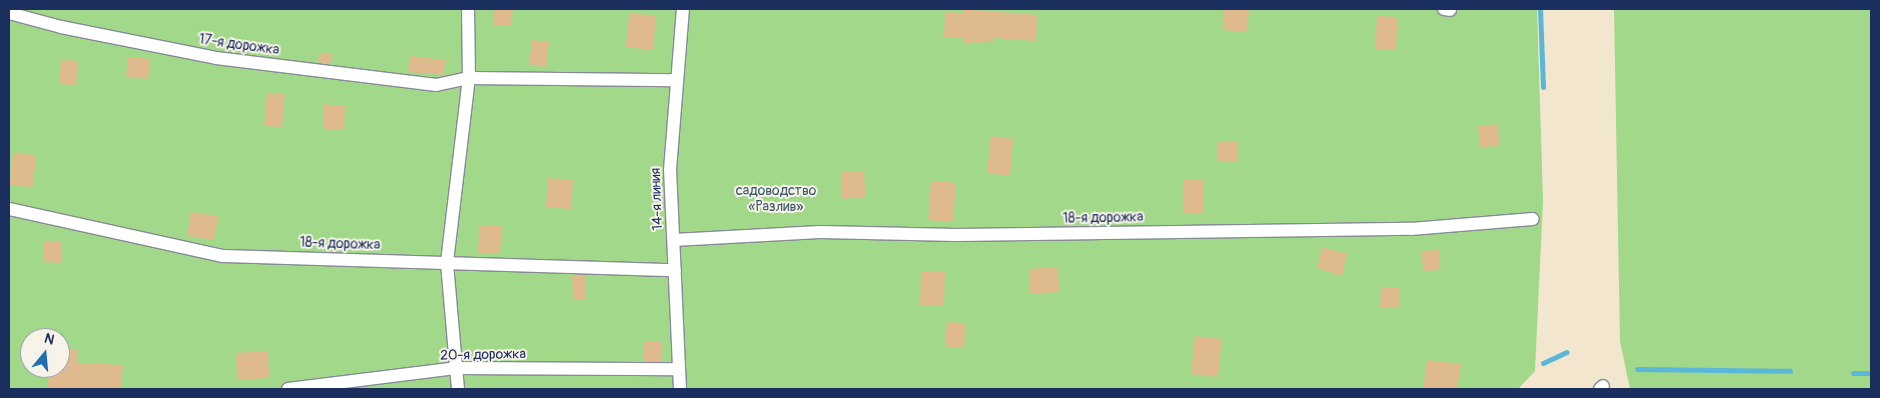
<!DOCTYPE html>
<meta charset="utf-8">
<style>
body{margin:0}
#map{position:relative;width:1880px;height:398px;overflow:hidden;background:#f3e6ce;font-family:Pangolin,sans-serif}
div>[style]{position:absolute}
.green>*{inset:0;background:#a1d889}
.stream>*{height:5px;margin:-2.5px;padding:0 2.5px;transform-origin:2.5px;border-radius:2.5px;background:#5ab7d8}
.building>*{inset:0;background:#e0ba8f}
.roads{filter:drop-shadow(1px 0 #878a96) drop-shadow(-1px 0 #878a96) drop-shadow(0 1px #878a96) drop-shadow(0 -1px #878a96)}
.minor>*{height:12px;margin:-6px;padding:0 6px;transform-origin:6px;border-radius:6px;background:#fff}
span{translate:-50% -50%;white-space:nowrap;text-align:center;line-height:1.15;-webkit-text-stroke:4px #f7f3e8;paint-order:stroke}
.street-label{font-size:14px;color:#1b2f5e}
.park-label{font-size:14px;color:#3c5969}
.frame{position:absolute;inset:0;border:10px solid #1b2f5e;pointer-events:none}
.north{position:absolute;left:20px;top:328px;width:50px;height:50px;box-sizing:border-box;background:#f7f3e8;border:1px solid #9fa5b1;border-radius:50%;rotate:17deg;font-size:14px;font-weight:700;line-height:20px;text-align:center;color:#1b2f5e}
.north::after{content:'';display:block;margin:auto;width:18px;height:22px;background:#1f6fb2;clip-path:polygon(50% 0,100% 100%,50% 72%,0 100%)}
</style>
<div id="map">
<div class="green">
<i style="clip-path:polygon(evenodd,9px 9px,1537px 9px,1543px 201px,1535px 371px,1518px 389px,9px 389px,9px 9px,30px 338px,60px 338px,60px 368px,30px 368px,30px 338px)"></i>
<i style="clip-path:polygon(1614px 9px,1871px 9px,1871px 389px,1630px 389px,1620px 341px)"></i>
</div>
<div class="stream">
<i style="left:1540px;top:9px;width:78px;rotate:87.8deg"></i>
<i style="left:1543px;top:363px;width:26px;rotate:-25deg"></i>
<i style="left:1637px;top:369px;width:153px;rotate:0.7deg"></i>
<i style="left:1853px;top:373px;width:18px"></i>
</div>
<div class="building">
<i style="clip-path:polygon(494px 9px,513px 9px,511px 26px,493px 25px)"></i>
<i style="clip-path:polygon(963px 9px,1037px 15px,1036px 41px,994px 38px,994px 42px,964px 43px,964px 37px,944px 37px,945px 12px,963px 13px)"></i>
<i style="clip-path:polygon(1224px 9px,1249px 9px,1247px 32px,1223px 30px)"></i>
<i style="clip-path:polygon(629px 13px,656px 16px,653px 50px,626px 47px)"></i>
<i style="clip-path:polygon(1377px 16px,1398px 17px,1396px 50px,1375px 49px)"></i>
<i style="clip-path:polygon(532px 40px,549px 42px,546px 67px,529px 65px)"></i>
<i style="clip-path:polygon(319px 53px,332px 54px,330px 64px,318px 62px)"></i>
<i style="clip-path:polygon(410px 56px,445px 60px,444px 75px,408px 72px)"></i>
<i style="clip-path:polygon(128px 57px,150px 59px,148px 79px,126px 77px)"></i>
<i style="clip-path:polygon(61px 60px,78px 61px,76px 85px,59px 84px)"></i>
<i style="clip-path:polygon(267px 93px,285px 94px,282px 127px,264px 126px)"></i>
<i style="clip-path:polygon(324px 104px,345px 106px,344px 130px,323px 129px)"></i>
<i style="clip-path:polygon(1498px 124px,1499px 146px,1480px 147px,1478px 126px)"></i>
<i style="clip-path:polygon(991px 136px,1013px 139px,1010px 176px,987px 173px)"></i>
<i style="clip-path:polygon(1218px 141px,1238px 142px,1238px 162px,1217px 161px)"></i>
<i style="clip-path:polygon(13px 153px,36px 155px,33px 187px,10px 185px)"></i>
<i style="clip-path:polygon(864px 171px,866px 197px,842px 199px,841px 172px)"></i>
<i style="clip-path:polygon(548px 178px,573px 180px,571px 209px,546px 207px)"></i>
<i style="clip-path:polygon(1184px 179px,1203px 179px,1203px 214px,1184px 214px)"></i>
<i style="clip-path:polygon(931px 181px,956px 183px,953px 222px,928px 220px)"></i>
<i style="clip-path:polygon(191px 212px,218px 216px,214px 240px,187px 236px)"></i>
<i style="clip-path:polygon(479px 225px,502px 226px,500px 254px,478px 253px)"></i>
<i style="clip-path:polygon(44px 241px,61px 242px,61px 263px,43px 262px)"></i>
<i style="clip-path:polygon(1322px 247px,1347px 254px,1342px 276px,1317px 268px)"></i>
<i style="clip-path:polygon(1439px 250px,1440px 270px,1423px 271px,1422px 251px)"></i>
<i style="clip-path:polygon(1058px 267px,1059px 292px,1030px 294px,1029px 269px)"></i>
<i style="clip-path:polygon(921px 271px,945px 272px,944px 306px,920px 305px)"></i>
<i style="clip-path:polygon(572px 275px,586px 275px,586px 300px,573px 299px)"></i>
<i style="clip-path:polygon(1381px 287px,1400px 288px,1400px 307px,1380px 307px)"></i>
<i style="clip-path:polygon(947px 322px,966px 323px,964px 348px,945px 346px)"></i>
<i style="clip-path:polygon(1195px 336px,1222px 339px,1218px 377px,1191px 374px)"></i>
<i style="clip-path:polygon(644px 342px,661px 342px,661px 361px,644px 361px)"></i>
<i style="clip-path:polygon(60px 350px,77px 350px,77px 363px,123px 365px,121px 389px,48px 389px,49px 368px,60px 368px)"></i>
<i style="clip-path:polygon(268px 351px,269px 378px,237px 380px,236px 353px)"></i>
<i style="clip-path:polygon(1427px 360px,1461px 364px,1457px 389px,1423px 389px)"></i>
</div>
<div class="roads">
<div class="minor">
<i style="left:1444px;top:9px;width:6px;rotate:9deg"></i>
<i style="left:9px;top:13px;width:54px;rotate:15.1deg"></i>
<i style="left:61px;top:27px;width:158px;rotate:11.3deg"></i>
<i style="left:216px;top:58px;width:222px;rotate:7deg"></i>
<i style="left:436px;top:85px;width:34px;rotate:-12deg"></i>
<i style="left:469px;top:78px;width:207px;rotate:0.6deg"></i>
<i style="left:9px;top:209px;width:219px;rotate:12.4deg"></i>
<i style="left:223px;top:256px;width:452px;rotate:1.8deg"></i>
<i style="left:674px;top:240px;width:146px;rotate:-3.1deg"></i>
<i style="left:820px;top:232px;width:137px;rotate:1.3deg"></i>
<i style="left:957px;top:235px;width:454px;rotate:-0.8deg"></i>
<i style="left:1411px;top:229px;width:122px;rotate:-4.7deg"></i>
<i style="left:288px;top:389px;width:169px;rotate:-7.1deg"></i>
<i style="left:456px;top:368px;width:223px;rotate:0.3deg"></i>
<i style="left:458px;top:389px;width:127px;rotate:-95deg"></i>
<i style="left:447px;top:262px;width:185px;rotate:-83.2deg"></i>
<i style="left:469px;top:78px;width:69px;rotate:-90.8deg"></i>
<i style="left:680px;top:389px;width:219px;rotate:-92.6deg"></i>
<i style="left:670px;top:170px;width:162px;rotate:-85.4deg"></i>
<i style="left:1600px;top:389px;width:4px;rotate:-45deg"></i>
</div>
</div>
<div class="street-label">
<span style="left:239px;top:45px;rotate:8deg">17-я дорожка</span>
<span style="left:657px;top:199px;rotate:-92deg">14-я линия</span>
<span style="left:1103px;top:218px;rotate:-1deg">18-я дорожка</span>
<span style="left:340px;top:244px;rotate:2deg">18-я дорожка</span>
<span style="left:483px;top:355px;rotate:-1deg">20-я дорожка</span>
</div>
<div class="park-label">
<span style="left:776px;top:199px">садоводство<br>«Разлив»</span>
</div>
<div class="frame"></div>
<div class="north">N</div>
</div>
